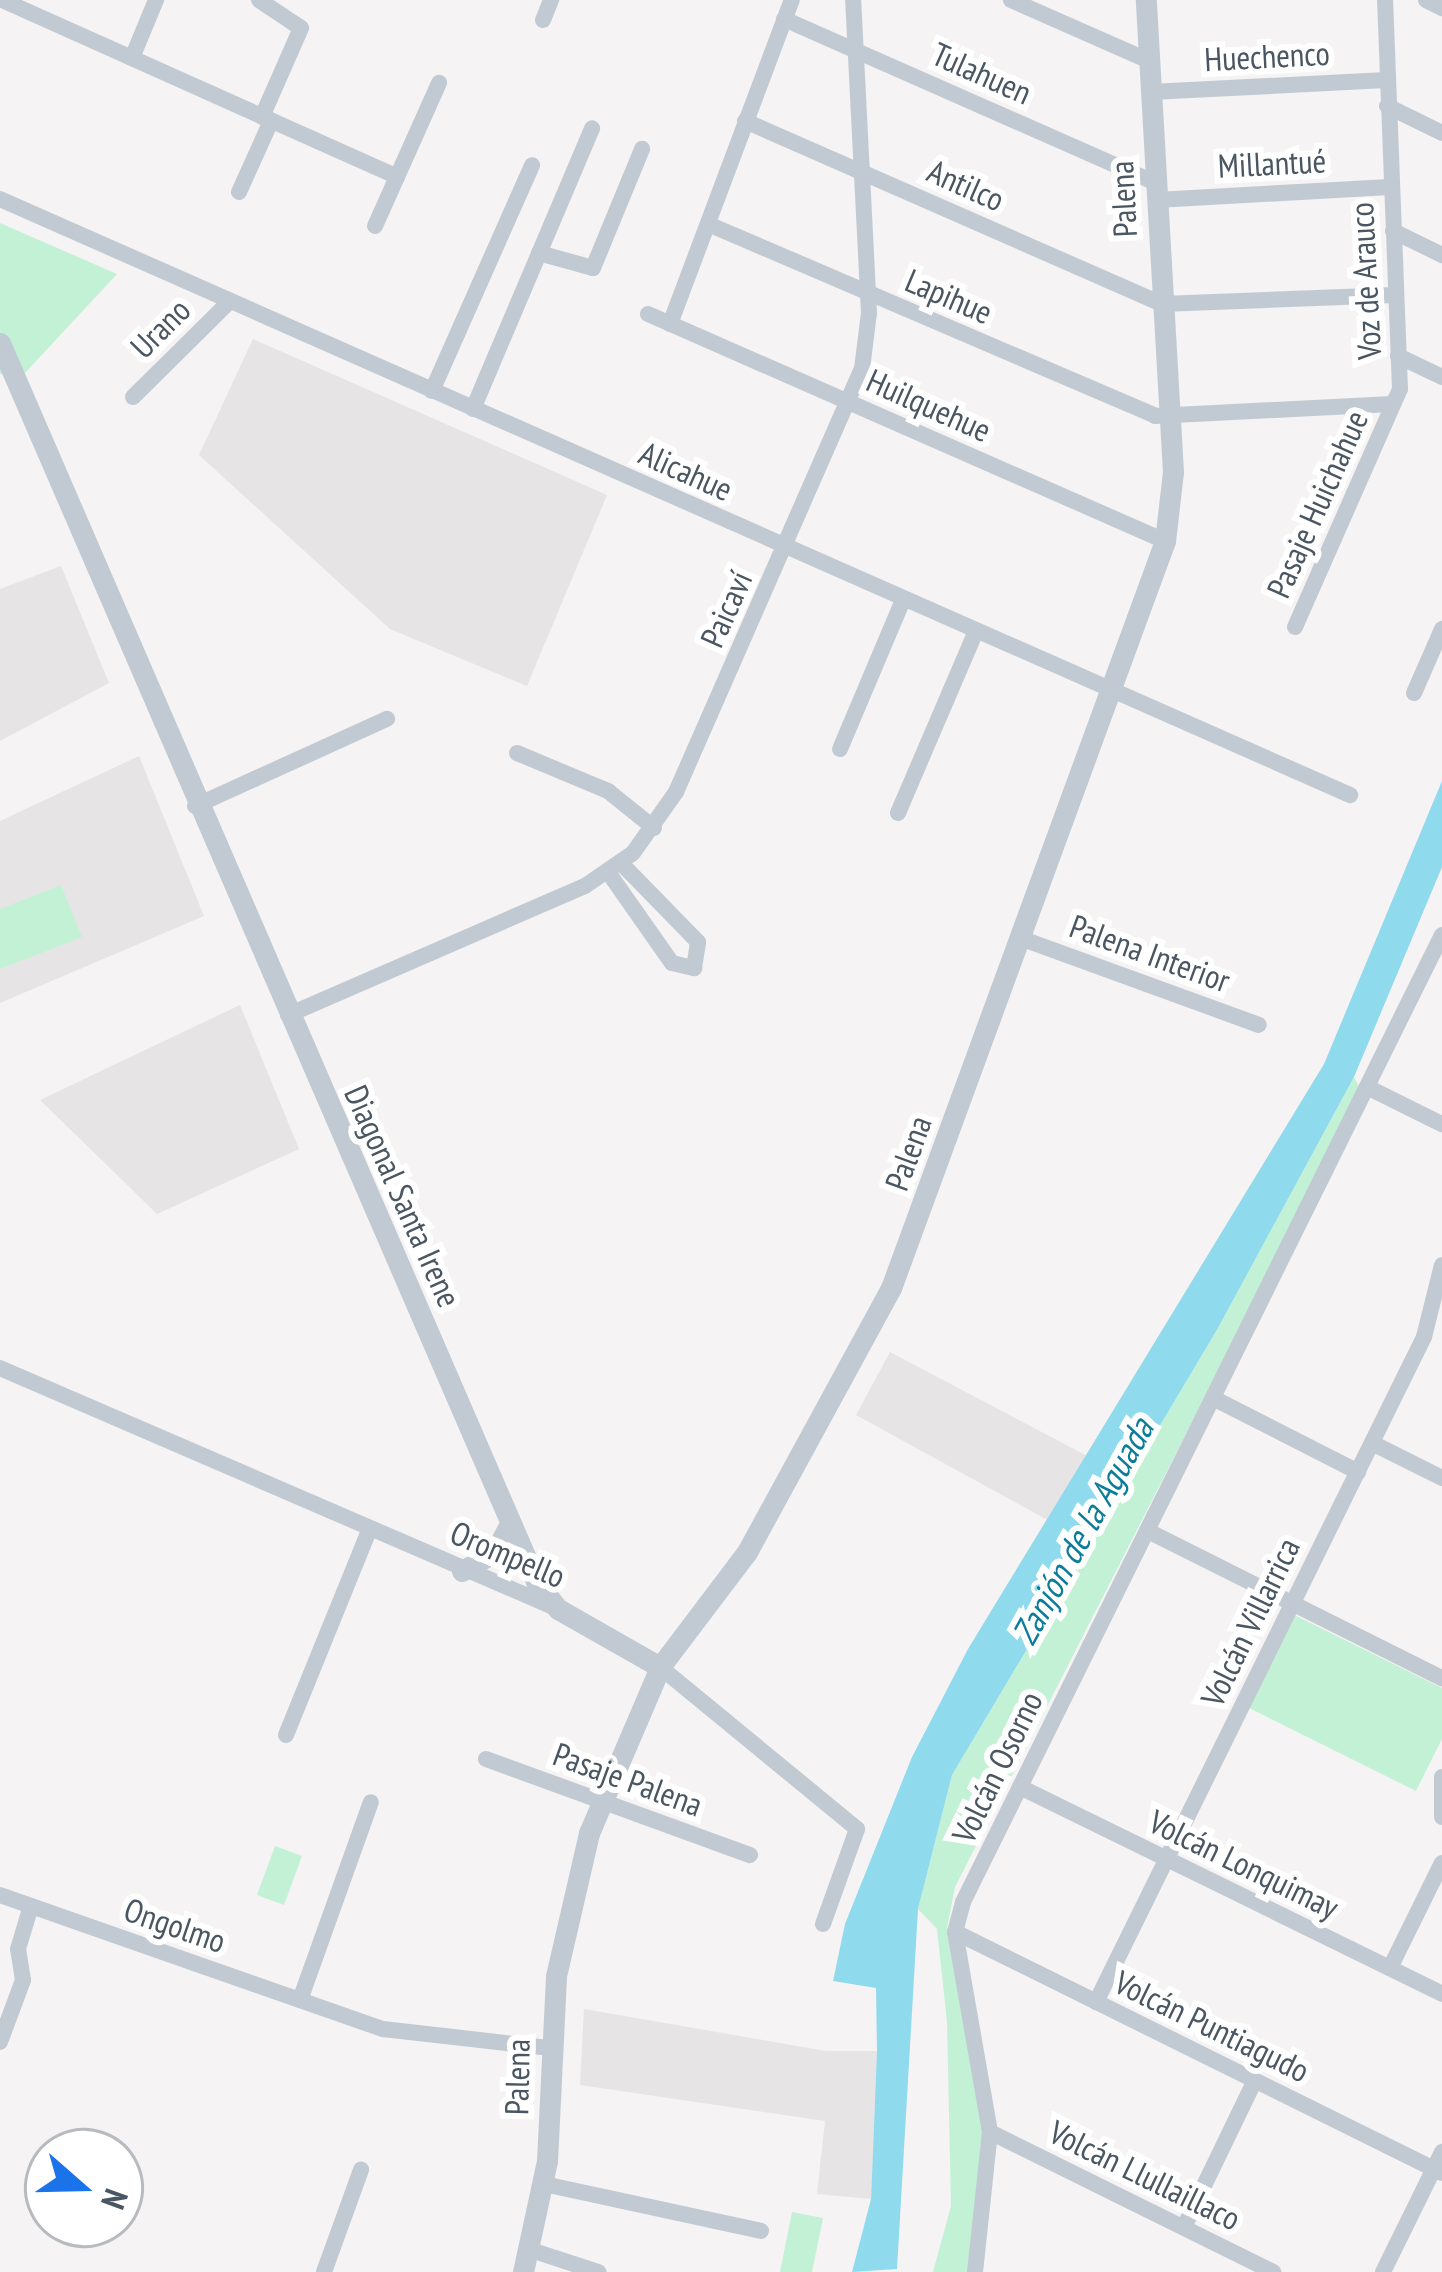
<!DOCTYPE html>
<meta charset="utf-8">
<style>
body{margin:0}
#map{position:relative;width:1442px;height:2272px;overflow:hidden;background:#f5f3f3;font-family:"PT Sans Narrow",sans-serif}
div>[style]{position:absolute}
.education>*{inset:0;background:#e6e4e5}
.green>*{inset:0;background:#c3f1d5}
.water>*{inset:0;background:#90daee}
.minor>*{height:16px;margin:-8px;padding:0 8px;transform-origin:8px;border-radius:8px;background:#c1cad2}
.tertiary>*{height:21px;margin:-10.5px;padding:0 10.5px;transform-origin:10.5px;border-radius:10.5px;background:#c1cad2}
span{translate:-50% -50%;white-space:nowrap;text-align:center;line-height:1.15;-webkit-text-stroke:12px #fff;paint-order:stroke}
.street-label{font-size:33px;color:#4a5661}
.water-label{font-size:36px;color:#0c7c9b;font-style:italic}
.north{position:absolute;left:24px;top:2128px;width:120px;height:120px;box-sizing:border-box;background:#fff;border:3px solid #b7bbc0;border-radius:50%;rotate:110deg;font-size:33px;font-weight:700;line-height:48px;text-align:center;color:#4a5661}
.north::after{content:'';display:block;margin:auto;width:42px;height:54px;background:#1a73e8;clip-path:polygon(50% 0,100% 100%,50% 72%,0 100%)}
</style>
<div id="map">
<div class="education">
<i style="clip-path:polygon(253px 339px,607px 495px,527px 686px,390px 629px,199px 455px)"></i>
<i style="clip-path:polygon(61px 566px,109px 683px,0 741px,0 589px)"></i>
<i style="clip-path:polygon(139px 756px,204px 916px,0 1003px,0 821px)"></i>
<i style="clip-path:polygon(240px 1005px,299px 1149px,157px 1214px,40px 1100px)"></i>
<i style="clip-path:polygon(890px 1352px,1091px 1458px,1053px 1523px,856px 1415px)"></i>
<i style="clip-path:polygon(584px 2009px,826px 2051px,877px 2051px,871px 2199px,817px 2194px,825px 2121px,580px 2085px)"></i>
</div>
<div class="green">
<i style="clip-path:polygon(0 223px,117px 274px,25px 373px,0 374px)"></i>
<i style="clip-path:polygon(61px 885px,82px 937px,0 969px,0 909px)"></i>
<i style="clip-path:polygon(1354px 1077px,1361px 1090px,955px 1887px,947px 1928px,983px 2132px,970px 2272px,933px 2272px,951px 2206px,947px 2022px,937px 1929px,918px 1909px,952px 1775px,1218px 1328px)"></i>
<i style="clip-path:polygon(1294px 1615px,1442px 1688px,1442px 1739px,1416px 1791px,1249px 1708px)"></i>
<i style="clip-path:polygon(275px 1846px,302px 1856px,284px 1905px,257px 1895px)"></i>
<i style="clip-path:polygon(792px 2212px,823px 2218px,812px 2272px,780px 2272px)"></i>
</div>
<div class="water">
<i style="clip-path:polygon(1442px 781px,1442px 867px,1354px 1077px,1218px 1328px,952px 1775px,918px 1909px,897px 2269px,852px 2272px,871px 2199px,877px 2051px,876px 1988px,833px 1981px,845px 1924px,912px 1757px,968px 1649px,1324px 1064px)"></i>
</div>
<div class="minor">
<i style="left:2px;top:0;width:433px;rotate:24.1deg"></i>
<i style="left:259px;top:0;width:50px;rotate:33.7deg"></i>
<i style="left:301px;top:28px;width:97px;rotate:113.7deg"></i>
<i style="left:1011px;top:0;width:151px;rotate:23.8deg"></i>
<i style="left:1426px;top:0;width:18px;rotate:27deg"></i>
<i style="left:784px;top:19px;width:407px;rotate:23.8deg"></i>
<i style="left:543px;top:20px;width:22px;rotate:-68deg"></i>
<i style="left:132px;top:58px;width:63px;rotate:-67.5deg"></i>
<i style="left:1151px;top:92px;width:235px;rotate:-2.9deg"></i>
<i style="left:1387px;top:106px;width:61px;rotate:26.1deg"></i>
<i style="left:745px;top:121px;width:455px;rotate:23.7deg"></i>
<i style="left:1162px;top:304px;width:233px;rotate:-2.2deg"></i>
<i style="left:239px;top:192px;width:78px;rotate:-65.7deg"></i>
<i style="left:0;top:199px;width:1476px;rotate:23.82deg"></i>
<i style="left:1156px;top:200px;width:234px;rotate:-3.2deg"></i>
<i style="left:708px;top:224px;width:486px;rotate:23.2deg"></i>
<i style="left:1155px;top:416px;width:237px;rotate:-2.9deg"></i>
<i style="left:375px;top:226px;width:157px;rotate:-65.9deg"></i>
<i style="left:1393px;top:231px;width:55px;rotate:26.1deg"></i>
<i style="left:539px;top:253px;width:56px;rotate:15.5deg"></i>
<i style="left:593px;top:268px;width:129px;rotate:-67.6deg"></i>
<i style="left:648px;top:314px;width:565px;rotate:23.7deg"></i>
<i style="left:670px;top:324px;width:346px;rotate:-69.4deg"></i>
<i style="left:1398px;top:356px;width:49px;rotate:25.5deg"></i>
<i style="left:432px;top:391px;width:247px;rotate:-66.1deg"></i>
<i style="left:133px;top:397px;width:136px;rotate:-44.7deg"></i>
<i style="left:473px;top:409px;width:305px;rotate:-67deg"></i>
<i style="left:1295px;top:627px;width:260px;rotate:-66.2deg"></i>
<i style="left:1400px;top:389px;width:389px;rotate:-92.2deg"></i>
<i style="left:1414px;top:693px;width:70px;rotate:-66.4deg"></i>
<i style="left:840px;top:749px;width:162px;rotate:-67.1deg"></i>
<i style="left:517px;top:753px;width:99px;rotate:22.7deg"></i>
<i style="left:608px;top:791px;width:59px;rotate:38.8deg"></i>
<i style="left:195px;top:806px;width:211px;rotate:-24.4deg"></i>
<i style="left:898px;top:813px;width:198px;rotate:-66.8deg"></i>
<i style="left:608px;top:872px;width:111px;rotate:54.9deg"></i>
<i style="left:672px;top:963px;width:23px;rotate:13deg"></i>
<i style="left:694px;top:968px;width:26px;rotate:-81deg"></i>
<i style="left:698px;top:942px;width:110px;rotate:-134.3deg"></i>
<i style="left:1020px;top:938px;width:254px;rotate:20deg"></i>
<i style="left:288px;top:1015px;width:324px;rotate:-23.5deg"></i>
<i style="left:585px;top:886px;width:58px;rotate:-34.5deg"></i>
<i style="left:633px;top:853px;width:75px;rotate:-54.8deg"></i>
<i style="left:676px;top:792px;width:462px;rotate:-66.3deg"></i>
<i style="left:862px;top:369px;width:56px;rotate:-82.9deg"></i>
<i style="left:869px;top:313px;width:313px;rotate:-92.9deg"></i>
<i style="left:1367px;top:1087px;width:84px;rotate:26.3deg"></i>
<i style="left:0;top:1368px;width:608px;rotate:23.36deg"></i>
<i style="left:1213px;top:1398px;width:163px;rotate:27deg"></i>
<i style="left:1372px;top:1443px;width:78px;rotate:26.6deg"></i>
<i style="left:1148px;top:1531px;width:329px;rotate:26.6deg"></i>
<i style="left:660px;top:1667px;width:255px;rotate:39.4deg"></i>
<i style="left:857px;top:1829px;width:101px;rotate:109.7deg"></i>
<i style="left:286px;top:1735px;width:220px;rotate:-67.9deg"></i>
<i style="left:486px;top:1759px;width:281px;rotate:20deg"></i>
<i style="left:1442px;top:1777px;width:40px;rotate:90deg"></i>
<i style="left:1020px;top:1787px;width:470px;rotate:26.1deg"></i>
<i style="left:0;top:1895px;width:406px;rotate:19.3deg"></i>
<i style="left:383px;top:2029px;width:169px;rotate:6.5deg"></i>
<i style="left:955px;top:1932px;width:543px;rotate:26.33deg"></i>
<i style="left:1390px;top:1968px;width:117px;rotate:-63.7deg"></i>
<i style="left:300px;top:2000px;width:210px;rotate:-70.3deg"></i>
<i style="left:1096px;top:2002px;width:741px;rotate:-63.75deg"></i>
<i style="left:1424px;top:1337px;width:74px;rotate:-76deg"></i>
<i style="left:0;top:2042px;width:66px;rotate:-69.6deg"></i>
<i style="left:23px;top:1980px;width:31px;rotate:-99deg"></i>
<i style="left:18px;top:1949px;width:45px;rotate:-73.2deg"></i>
<i style="left:990px;top:2132px;width:316px;rotate:26.3deg"></i>
<i style="left:544px;top:2184px;width:222px;rotate:12.2deg"></i>
<i style="left:1184px;top:2227px;width:163px;rotate:-64.2deg"></i>
<i style="left:531px;top:2250px;width:71px;rotate:18.2deg"></i>
<i style="left:324px;top:2272px;width:109px;rotate:-70.1deg"></i>
<i style="left:975px;top:2272px;width:141px;rotate:-83.9deg"></i>
<i style="left:990px;top:2132px;width:203px;rotate:-99.9deg"></i>
<i style="left:955px;top:1932px;width:31px;rotate:-75deg"></i>
<i style="left:963px;top:1902px;width:1079px;rotate:-63.65deg"></i>
<i style="left:1383px;top:2272px;width:134px;rotate:-63.8deg"></i>
</div>
<div class="tertiary">
<i style="left:0;top:343px;width:1349px;rotate:66.59deg"></i>
<i style="left:536px;top:1581px;width:36px;rotate:52deg"></i>
<i style="left:558px;top:1609px;width:117px;rotate:29.6deg"></i>
<i style="left:462px;top:1571px;width:38px;rotate:-30deg"></i>
<i style="left:495px;top:1552px;width:32px;rotate:-62deg"></i>
<i style="left:523px;top:2272px;width:114px;rotate:-77.8deg"></i>
<i style="left:547px;top:2161px;width:185px;rotate:-87.2deg"></i>
<i style="left:556px;top:1976px;width:147px;rotate:-77deg"></i>
<i style="left:589px;top:1833px;width:181px;rotate:-66.8deg"></i>
<i style="left:660px;top:1667px;width:144px;rotate:-52.9deg"></i>
<i style="left:747px;top:1552px;width:301px;rotate:-61.4deg"></i>
<i style="left:891px;top:1288px;width:796px;rotate:-69.86deg"></i>
<i style="left:1165px;top:541px;width:69px;rotate:-83.4deg"></i>
<i style="left:1173px;top:472px;width:473px;rotate:-93.3deg"></i>
</div>
<div class="street-label">
<span style="left:1267px;top:56px;rotate:-3deg">Huechenco</span>
<span style="left:982px;top:73px;rotate:24deg">Tulahuen</span>
<span style="left:1272px;top:163px;rotate:-3deg">Millantué</span>
<span style="left:966px;top:185px;rotate:24deg">Antilco</span>
<span style="left:1123px;top:199px;rotate:-93deg">Palena</span>
<span style="left:1365px;top:281px;rotate:-93deg">Voz de Arauco</span>
<span style="left:949px;top:296px;rotate:23deg">Lapihue</span>
<span style="left:160px;top:328px;rotate:-45deg">Urano</span>
<span style="left:929px;top:405px;rotate:24deg">Huilquehue</span>
<span style="left:686px;top:471px;rotate:24deg">Alicahue</span>
<span style="left:1317px;top:504px;rotate:-66deg">Pasaje Huichahue</span>
<span style="left:726px;top:609px;rotate:-66deg">Paicaví</span>
<span style="left:1150px;top:953px;rotate:20deg">Palena Interior</span>
<span style="left:908px;top:1153px;rotate:-70deg">Palena</span>
<span style="left:403px;top:1196px;rotate:66deg">Diagonal Santa Irene</span>
<span style="left:508px;top:1554px;rotate:23deg">Orompello</span>
<span style="left:1250px;top:1622px;rotate:-64deg">Volcán Villarrica</span>
<span style="left:997px;top:1767px;rotate:-64deg">Volcán Osorno</span>
<span style="left:628px;top:1779px;rotate:20deg">Pasaje Palena</span>
<span style="left:1244px;top:1864px;rotate:26deg">Volcán Lonquimay</span>
<span style="left:175px;top:1925px;rotate:19deg">Ongolmo</span>
<span style="left:1212px;top:2026px;rotate:26deg">Volcán Puntiagudo</span>
<span style="left:517px;top:2077px;rotate:-89deg">Palena</span>
<span style="left:1145px;top:2175px;rotate:26deg">Volcán Llullaillaco</span>
</div>
<div class="water-label">
<span style="left:1082px;top:1531px;rotate:-61deg">Zanjón de la Aguada</span>
</div>
<div class="north">N</div>
</div>
